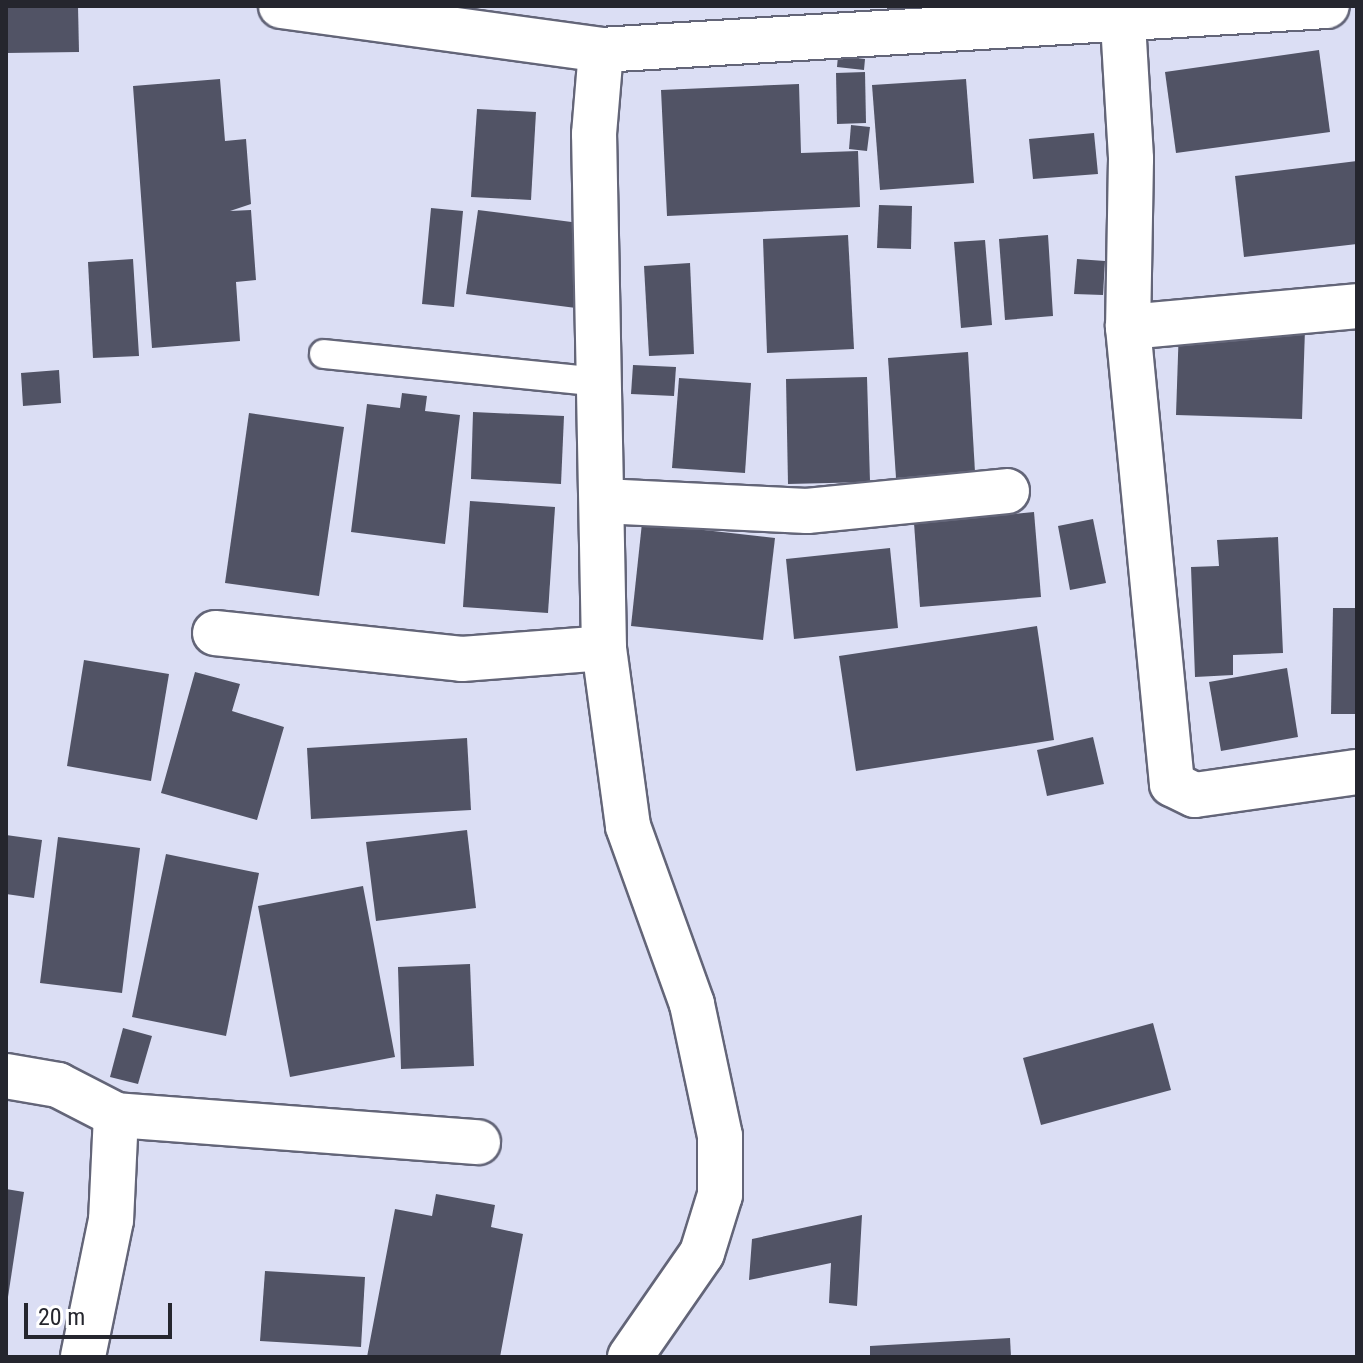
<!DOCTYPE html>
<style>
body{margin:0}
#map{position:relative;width:1363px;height:1363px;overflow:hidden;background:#dbdef4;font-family:"Roboto Condensed",sans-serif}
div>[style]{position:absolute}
.building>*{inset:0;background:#515365}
.roads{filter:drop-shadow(2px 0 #636578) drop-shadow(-2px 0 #636578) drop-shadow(0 2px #636578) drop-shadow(0 -2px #636578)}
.service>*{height:28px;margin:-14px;padding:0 14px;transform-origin:14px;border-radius:14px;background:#fff}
.minor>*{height:44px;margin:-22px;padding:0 22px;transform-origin:22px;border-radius:22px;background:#fff}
span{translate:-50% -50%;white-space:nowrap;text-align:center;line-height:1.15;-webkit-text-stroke:8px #fff;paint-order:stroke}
.frame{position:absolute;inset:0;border:8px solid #25262e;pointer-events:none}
.scale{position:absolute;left:24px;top:1303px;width:148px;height:36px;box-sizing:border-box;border:4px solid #25262e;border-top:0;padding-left:10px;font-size:24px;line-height:28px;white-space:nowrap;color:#25262e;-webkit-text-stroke:6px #fff;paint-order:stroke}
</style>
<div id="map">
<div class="building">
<i style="clip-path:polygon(6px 6px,78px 6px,79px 52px,6px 53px)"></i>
<i style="clip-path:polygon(1319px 50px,1330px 132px,1176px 153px,1165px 72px)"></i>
<i style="clip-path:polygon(838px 56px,865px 59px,864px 70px,837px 67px)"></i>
<i style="clip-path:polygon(865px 72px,866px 123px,837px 124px,836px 73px)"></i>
<i style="clip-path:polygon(220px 79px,225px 141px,246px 139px,251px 204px,230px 211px,251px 210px,256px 280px,236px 282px,240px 341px,152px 348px,133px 86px)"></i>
<i style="clip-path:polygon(966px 79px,974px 183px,880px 190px,872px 85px)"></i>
<i style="clip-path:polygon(799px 84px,801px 153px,858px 151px,860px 207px,667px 216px,661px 90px)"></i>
<i style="clip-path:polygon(477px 109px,536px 112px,531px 200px,471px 197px)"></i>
<i style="clip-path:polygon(851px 125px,870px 127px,867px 151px,849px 149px)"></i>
<i style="clip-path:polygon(1094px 133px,1098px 174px,1033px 179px,1029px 139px)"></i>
<i style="clip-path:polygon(1357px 161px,1357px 244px,1244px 257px,1235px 176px)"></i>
<i style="clip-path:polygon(879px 205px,912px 206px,911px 249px,877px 248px)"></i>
<i style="clip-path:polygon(431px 208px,463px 211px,454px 307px,422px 304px)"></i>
<i style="clip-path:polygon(478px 210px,587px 224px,576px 308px,466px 294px)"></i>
<i style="clip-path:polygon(848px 235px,854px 349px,767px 353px,763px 239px)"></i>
<i style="clip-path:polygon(1048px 235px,1053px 316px,1005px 320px,999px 239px)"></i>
<i style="clip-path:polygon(985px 240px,992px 325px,961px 328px,954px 242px)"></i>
<i style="clip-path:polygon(133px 259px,139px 356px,93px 358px,88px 262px)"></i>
<i style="clip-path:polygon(1077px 259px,1105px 261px,1103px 295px,1074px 294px)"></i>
<i style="clip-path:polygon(690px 263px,694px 354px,649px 356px,644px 266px)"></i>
<i style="clip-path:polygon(1179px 326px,1305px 329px,1302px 419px,1176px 415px)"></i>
<i style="clip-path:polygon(968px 352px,975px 472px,896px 478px,888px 358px)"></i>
<i style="clip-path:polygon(633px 365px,676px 367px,674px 396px,631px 394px)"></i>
<i style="clip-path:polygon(59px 370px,61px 403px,23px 406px,21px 373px)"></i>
<i style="clip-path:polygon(867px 377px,870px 482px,788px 484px,786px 379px)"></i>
<i style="clip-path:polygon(679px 378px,751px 383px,745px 473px,672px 468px)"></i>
<i style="clip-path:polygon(402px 393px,427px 396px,425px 411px,460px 415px,445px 544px,351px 532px,367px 404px,400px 408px)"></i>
<i style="clip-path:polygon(473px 412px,564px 416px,561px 484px,471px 479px)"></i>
<i style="clip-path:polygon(249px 413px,344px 427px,319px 596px,225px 583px)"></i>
<i style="clip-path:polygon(470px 501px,555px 507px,548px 613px,463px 607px)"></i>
<i style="clip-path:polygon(1034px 512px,1041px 597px,920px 607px,914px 523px)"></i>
<i style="clip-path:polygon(1093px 519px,1106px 583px,1070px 590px,1058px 526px)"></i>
<i style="clip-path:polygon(642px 523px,775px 538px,763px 640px,631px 626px)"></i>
<i style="clip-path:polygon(1278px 537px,1283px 653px,1233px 655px,1233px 675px,1195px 677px,1191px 567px,1219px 566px,1217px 540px)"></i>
<i style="clip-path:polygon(890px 548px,898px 628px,794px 639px,786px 559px)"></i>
<i style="clip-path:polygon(1333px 608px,1357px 608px,1357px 714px,1331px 714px)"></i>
<i style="clip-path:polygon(1037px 626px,1054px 740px,856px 771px,839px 656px)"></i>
<i style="clip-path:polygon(84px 660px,169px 674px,151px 781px,67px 766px)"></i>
<i style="clip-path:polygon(1287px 668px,1298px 737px,1221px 751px,1209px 682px)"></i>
<i style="clip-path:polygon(195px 672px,240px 684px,232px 711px,284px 727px,257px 820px,161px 793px)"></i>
<i style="clip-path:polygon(1093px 737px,1104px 784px,1047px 796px,1037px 750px)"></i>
<i style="clip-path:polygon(467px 738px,471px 810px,311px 819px,307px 748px)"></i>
<i style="clip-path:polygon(467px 830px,476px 908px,376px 921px,366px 842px)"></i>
<i style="clip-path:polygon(6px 835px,42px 840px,34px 898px,6px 894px)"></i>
<i style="clip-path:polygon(58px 837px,140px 848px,122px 993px,40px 983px)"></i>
<i style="clip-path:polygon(166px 854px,259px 873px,226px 1036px,132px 1017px)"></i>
<i style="clip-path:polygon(363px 886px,395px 1057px,290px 1077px,258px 906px)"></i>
<i style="clip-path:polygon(470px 964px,474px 1066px,401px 1069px,398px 967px)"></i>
<i style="clip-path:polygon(1153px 1023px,1171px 1090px,1041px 1125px,1023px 1058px)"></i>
<i style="clip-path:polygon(123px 1028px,152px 1036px,138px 1084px,110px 1077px)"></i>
<i style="clip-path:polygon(6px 1189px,24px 1192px,8px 1297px,6px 1297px)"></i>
<i style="clip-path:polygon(436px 1194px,495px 1205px,491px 1227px,523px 1234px,500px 1357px,367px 1357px,395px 1209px,432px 1216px)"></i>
<i style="clip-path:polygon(862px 1215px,857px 1306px,829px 1303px,831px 1263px,749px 1280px,752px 1239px)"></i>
<i style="clip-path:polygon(265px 1271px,365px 1277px,361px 1347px,260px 1341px)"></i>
<i style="clip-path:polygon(1010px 1338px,1011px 1357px,870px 1357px,870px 1346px)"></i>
</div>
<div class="roads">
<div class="service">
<i style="left:324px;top:354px;width:277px;rotate:5.8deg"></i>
</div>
<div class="minor">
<i style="left:281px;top:6px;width:323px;rotate:7.8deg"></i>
<i style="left:1123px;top:23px;width:136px;rotate:86.6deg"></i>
<i style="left:1131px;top:159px;width:168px;rotate:91deg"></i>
<i style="left:1128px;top:327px;width:459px;rotate:84.5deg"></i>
<i style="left:1172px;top:784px;width:25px;rotate:26deg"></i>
<i style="left:1195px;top:795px;width:164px;rotate:-8.1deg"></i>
<i style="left:1128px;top:327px;width:230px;rotate:-5.2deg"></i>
<i style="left:602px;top:501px;width:205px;rotate:2.8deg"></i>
<i style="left:807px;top:511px;width:201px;rotate:-5.7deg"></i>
<i style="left:215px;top:633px;width:248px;rotate:6deg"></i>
<i style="left:462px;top:659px;width:142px;rotate:-4.4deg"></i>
<i style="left:6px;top:1076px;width:53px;rotate:9.8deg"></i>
<i style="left:58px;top:1085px;width:65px;rotate:27.3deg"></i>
<i style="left:116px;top:1115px;width:105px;rotate:92.7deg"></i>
<i style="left:111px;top:1220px;width:140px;rotate:101.6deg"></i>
<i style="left:116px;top:1115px;width:363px;rotate:4.3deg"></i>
<i style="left:630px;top:1357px;width:126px;rotate:-55.3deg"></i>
<i style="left:702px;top:1253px;width:61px;rotate:-72.8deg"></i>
<i style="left:720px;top:1195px;width:59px;rotate:-90deg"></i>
<i style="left:720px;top:1136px;width:135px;rotate:-102deg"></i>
<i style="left:692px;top:1004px;width:189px;rotate:-109.8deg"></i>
<i style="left:628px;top:826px;width:180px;rotate:-97.7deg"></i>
<i style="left:604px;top:648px;width:514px;rotate:-91.11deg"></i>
<i style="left:594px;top:134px;width:84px;rotate:-85.2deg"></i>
<i style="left:601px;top:50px;width:727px;rotate:-3.47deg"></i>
</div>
</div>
<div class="frame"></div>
<div class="scale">20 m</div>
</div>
